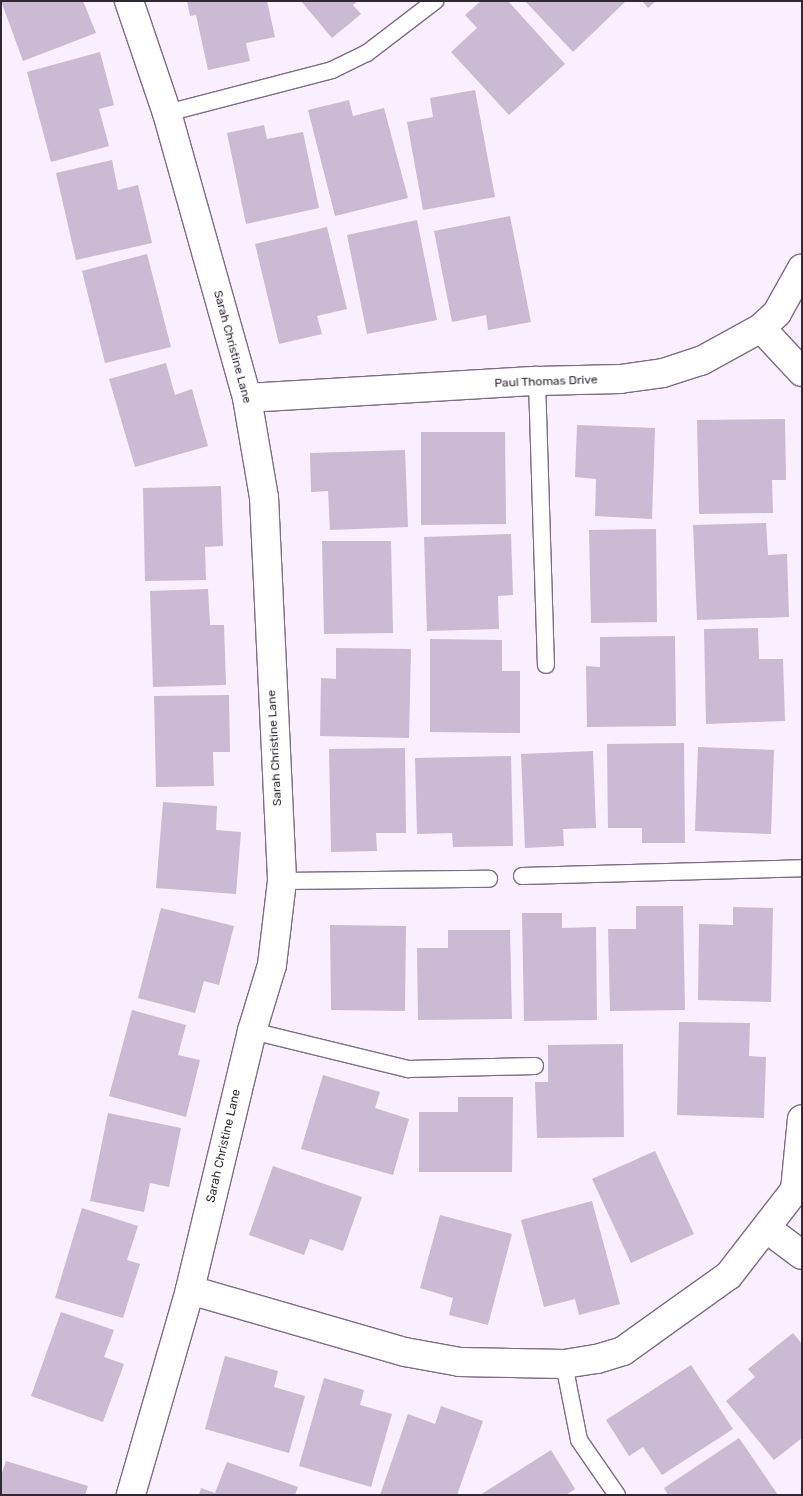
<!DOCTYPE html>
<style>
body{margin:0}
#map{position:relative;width:803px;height:1496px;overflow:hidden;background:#f9effe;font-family:Rubik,sans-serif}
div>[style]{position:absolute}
.building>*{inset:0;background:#cabad3}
.roads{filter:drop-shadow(1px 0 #7c6d84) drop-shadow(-1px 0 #7c6d84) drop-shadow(0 1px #7c6d84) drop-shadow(0 -1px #7c6d84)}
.service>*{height:16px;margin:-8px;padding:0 8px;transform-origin:8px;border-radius:8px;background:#fff}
.minor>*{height:28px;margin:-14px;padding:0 14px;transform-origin:14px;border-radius:14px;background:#fff}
span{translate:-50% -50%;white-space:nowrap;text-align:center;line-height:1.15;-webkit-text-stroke:4px #fff;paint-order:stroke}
.street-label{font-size:12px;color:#302933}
.frame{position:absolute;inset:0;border:2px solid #302933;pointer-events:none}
</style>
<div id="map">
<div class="building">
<i style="clip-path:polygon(1px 1px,83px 1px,96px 33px,23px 61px)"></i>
<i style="clip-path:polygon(187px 1px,267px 1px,275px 37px,246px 43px,250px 61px,208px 70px,196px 15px,190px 16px)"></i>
<i style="clip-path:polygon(301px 1px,358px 1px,353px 5px,361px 14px,332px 38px)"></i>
<i style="clip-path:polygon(481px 1px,508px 1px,565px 64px,509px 115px,451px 52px,477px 28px,465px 15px)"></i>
<i style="clip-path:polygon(525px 1px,626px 1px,573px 52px)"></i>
<i style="clip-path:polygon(642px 1px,656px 1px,648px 8px)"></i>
<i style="clip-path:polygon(100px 52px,114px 105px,99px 109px,109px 146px,51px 162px,27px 72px)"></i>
<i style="clip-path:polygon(475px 90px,495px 197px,423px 210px,407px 122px,433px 117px,430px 98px)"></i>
<i style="clip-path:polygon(349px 100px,353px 116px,384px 108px,408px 198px,335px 216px,308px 110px)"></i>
<i style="clip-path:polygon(264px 125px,267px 139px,303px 132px,319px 208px,246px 224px,227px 133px)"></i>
<i style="clip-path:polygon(112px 160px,118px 190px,138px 185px,152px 243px,76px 260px,56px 173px)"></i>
<i style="clip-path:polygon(510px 216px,531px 322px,488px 330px,486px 315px,452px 322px,434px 231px)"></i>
<i style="clip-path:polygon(417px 220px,437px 320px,367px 334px,347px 235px)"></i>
<i style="clip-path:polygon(327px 227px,347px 309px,317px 316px,322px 334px,279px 344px,255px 244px)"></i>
<i style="clip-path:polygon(147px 254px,171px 347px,105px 363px,82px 271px)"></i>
<i style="clip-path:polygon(166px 363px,175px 395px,192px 389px,208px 446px,135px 467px,109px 379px)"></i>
<i style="clip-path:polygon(785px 419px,786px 480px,772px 480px,773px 513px,699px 514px,697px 420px)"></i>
<i style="clip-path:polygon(577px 425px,655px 428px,652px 519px,595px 516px,596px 479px,575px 477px)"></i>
<i style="clip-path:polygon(421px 432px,505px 432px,506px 524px,421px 525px)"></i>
<i style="clip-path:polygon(405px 450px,408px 527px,330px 530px,328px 491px,311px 492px,310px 453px)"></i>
<i style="clip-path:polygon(221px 486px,223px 546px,205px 547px,206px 580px,145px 581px,143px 488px)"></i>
<i style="clip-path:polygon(766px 523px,768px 555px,787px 554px,789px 617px,697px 620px,693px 525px)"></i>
<i style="clip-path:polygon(656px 529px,657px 622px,591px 623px,589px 530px)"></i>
<i style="clip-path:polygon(511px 534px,513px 595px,498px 596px,499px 629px,427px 631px,424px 537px)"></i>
<i style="clip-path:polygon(322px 541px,391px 541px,393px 633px,324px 634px)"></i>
<i style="clip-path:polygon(208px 589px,210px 625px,224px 625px,226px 685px,153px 687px,150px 591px)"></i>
<i style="clip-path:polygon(758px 628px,759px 659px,783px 659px,785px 721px,706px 724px,704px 629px)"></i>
<i style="clip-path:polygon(675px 636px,676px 726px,587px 727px,586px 666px,600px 667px,600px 637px)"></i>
<i style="clip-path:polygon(430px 639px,502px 640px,502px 671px,520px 671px,520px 733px,430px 732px)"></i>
<i style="clip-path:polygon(336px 648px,411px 649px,409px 738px,320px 736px,321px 678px,336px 679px)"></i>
<i style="clip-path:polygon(229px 695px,230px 752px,213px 752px,214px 786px,156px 787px,154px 696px)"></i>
<i style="clip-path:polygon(684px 743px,685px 843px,642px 843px,642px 828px,608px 828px,607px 744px)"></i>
<i style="clip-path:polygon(698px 747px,774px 750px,771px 834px,695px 831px)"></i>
<i style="clip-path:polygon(405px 748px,406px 833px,376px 833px,377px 851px,331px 852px,329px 749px)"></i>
<i style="clip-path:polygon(593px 751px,596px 828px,563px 829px,564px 846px,525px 848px,521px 754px)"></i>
<i style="clip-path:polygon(511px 756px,513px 846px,453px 847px,452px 833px,417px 834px,415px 758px)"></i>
<i style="clip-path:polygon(163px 802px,217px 806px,216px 830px,241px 832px,236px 894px,156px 888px)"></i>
<i style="clip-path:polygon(636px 906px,683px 906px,685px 1010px,610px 1011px,608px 929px,636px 929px)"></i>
<i style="clip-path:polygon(733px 907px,773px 908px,771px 1002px,698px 1000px,699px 924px,733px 925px)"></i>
<i style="clip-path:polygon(161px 908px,234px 926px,219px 985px,204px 981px,195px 1013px,138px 998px)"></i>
<i style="clip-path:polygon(522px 913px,562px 913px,562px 928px,596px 927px,597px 1020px,524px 1021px)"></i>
<i style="clip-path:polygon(330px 925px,406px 926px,405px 1011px,331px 1010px)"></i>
<i style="clip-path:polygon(448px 930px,510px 930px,512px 1019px,418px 1020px,417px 948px,448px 948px)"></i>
<i style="clip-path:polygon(132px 1010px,186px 1025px,178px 1055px,200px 1060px,186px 1117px,109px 1096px)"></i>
<i style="clip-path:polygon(679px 1022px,750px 1023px,749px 1056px,766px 1057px,764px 1118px,677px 1115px)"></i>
<i style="clip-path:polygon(623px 1044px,624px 1137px,537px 1138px,535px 1082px,548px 1082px,548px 1045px)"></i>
<i style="clip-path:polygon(323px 1075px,380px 1092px,375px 1108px,409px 1119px,393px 1175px,301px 1149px)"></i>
<i style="clip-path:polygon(458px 1097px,513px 1097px,512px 1172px,419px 1172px,419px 1112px,458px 1112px)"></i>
<i style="clip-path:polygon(108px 1113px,181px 1128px,169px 1187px,150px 1183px,144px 1212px,90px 1201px)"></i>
<i style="clip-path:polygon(655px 1151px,694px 1234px,631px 1263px,592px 1179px)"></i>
<i style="clip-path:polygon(273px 1166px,362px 1197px,343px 1251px,310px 1239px,304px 1255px,249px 1235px)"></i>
<i style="clip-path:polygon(592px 1201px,620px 1304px,579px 1315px,575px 1299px,544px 1307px,521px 1220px)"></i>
<i style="clip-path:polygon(82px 1208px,138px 1226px,127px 1260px,140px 1264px,123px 1318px,55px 1298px)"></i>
<i style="clip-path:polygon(440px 1215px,512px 1234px,488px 1325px,449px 1315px,453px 1298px,420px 1288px)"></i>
<i style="clip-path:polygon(61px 1312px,114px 1330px,104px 1357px,124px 1364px,103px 1422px,31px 1396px)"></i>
<i style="clip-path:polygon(793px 1333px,802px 1344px,802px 1438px,774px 1460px,726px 1401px,755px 1377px,748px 1369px)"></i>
<i style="clip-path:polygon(225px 1356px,278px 1371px,274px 1387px,305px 1396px,289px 1453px,205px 1429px)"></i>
<i style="clip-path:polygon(691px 1365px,733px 1429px,662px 1475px,643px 1447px,629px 1456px,606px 1420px)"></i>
<i style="clip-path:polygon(324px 1378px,364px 1390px,360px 1405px,392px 1414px,371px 1487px,299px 1466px)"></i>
<i style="clip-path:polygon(441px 1406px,483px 1421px,457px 1495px,380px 1495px,408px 1414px,435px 1424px)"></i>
<i style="clip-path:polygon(739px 1438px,778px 1495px,668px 1495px,664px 1488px)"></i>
<i style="clip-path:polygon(551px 1450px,575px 1489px,566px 1495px,480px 1495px)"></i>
<i style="clip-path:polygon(6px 1461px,88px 1486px,85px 1495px,1px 1495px,1px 1476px)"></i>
<i style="clip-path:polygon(227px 1462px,298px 1487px,295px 1495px,199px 1495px,201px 1488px,215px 1493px)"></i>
</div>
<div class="roads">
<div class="service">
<i style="left:167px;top:113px;width:171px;rotate:-14.6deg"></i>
<i style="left:332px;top:70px;width:39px;rotate:-26deg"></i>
<i style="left:367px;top:53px;width:86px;rotate:-37.4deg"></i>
<i style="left:537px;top:381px;width:284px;rotate:88.2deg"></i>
<i style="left:522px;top:876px;width:280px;rotate:-1.6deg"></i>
<i style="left:282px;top:881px;width:207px;rotate:-0.6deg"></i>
<i style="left:252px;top:1031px;width:161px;rotate:13.7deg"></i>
<i style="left:408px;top:1069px;width:127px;rotate:-1.4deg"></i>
<i style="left:564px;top:1364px;width:77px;rotate:78.8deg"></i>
<i style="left:579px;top:1440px;width:67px;rotate:55.4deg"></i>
</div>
<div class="minor">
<i style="left:129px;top:1px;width:118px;rotate:71.3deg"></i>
<i style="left:167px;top:113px;width:296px;rotate:74.3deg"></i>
<i style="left:247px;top:398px;width:100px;rotate:80.3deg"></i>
<i style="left:264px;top:497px;width:384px;rotate:87.3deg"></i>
<i style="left:282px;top:881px;width:85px;rotate:96.8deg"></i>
<i style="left:272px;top:965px;width:69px;rotate:106.9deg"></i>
<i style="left:252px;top:1031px;width:266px;rotate:103.5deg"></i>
<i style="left:190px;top:1290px;width:213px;rotate:106.1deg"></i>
<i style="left:761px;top:328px;width:60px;rotate:47deg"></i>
<i style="left:247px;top:398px;width:290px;rotate:-3.4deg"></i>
<i style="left:537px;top:381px;width:83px;rotate:-1.4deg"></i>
<i style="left:620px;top:379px;width:43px;rotate:-7.9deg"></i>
<i style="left:663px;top:373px;width:40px;rotate:-18deg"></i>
<i style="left:701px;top:361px;width:68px;rotate:-28.8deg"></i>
<i style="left:761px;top:328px;width:22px;rotate:-43deg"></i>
<i style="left:777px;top:313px;width:51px;rotate:-60.9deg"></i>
<i style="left:795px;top:1190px;width:71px;rotate:-84.4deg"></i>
<i style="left:766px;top:1228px;width:45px;rotate:36.9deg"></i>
<i style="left:190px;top:1290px;width:224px;rotate:16.1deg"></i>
<i style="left:405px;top:1352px;width:56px;rotate:10.3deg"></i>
<i style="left:460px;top:1362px;width:104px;rotate:1.1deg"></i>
<i style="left:564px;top:1364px;width:33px;rotate:-9deg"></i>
<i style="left:597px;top:1359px;width:27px;rotate:-17deg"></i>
<i style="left:623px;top:1351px;width:130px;rotate:-35.6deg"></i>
<i style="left:729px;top:1275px;width:108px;rotate:-52.2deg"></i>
</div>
</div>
<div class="street-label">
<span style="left:232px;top:347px;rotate:75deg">Sarah Christine Lane</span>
<span style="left:546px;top:382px;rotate:-2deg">Paul Thomas Drive</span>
<span style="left:275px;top:748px;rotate:-93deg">Sarah Christine Lane</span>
<span style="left:224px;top:1146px;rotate:-77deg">Sarah Christine Lane</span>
</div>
<div class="frame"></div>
</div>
